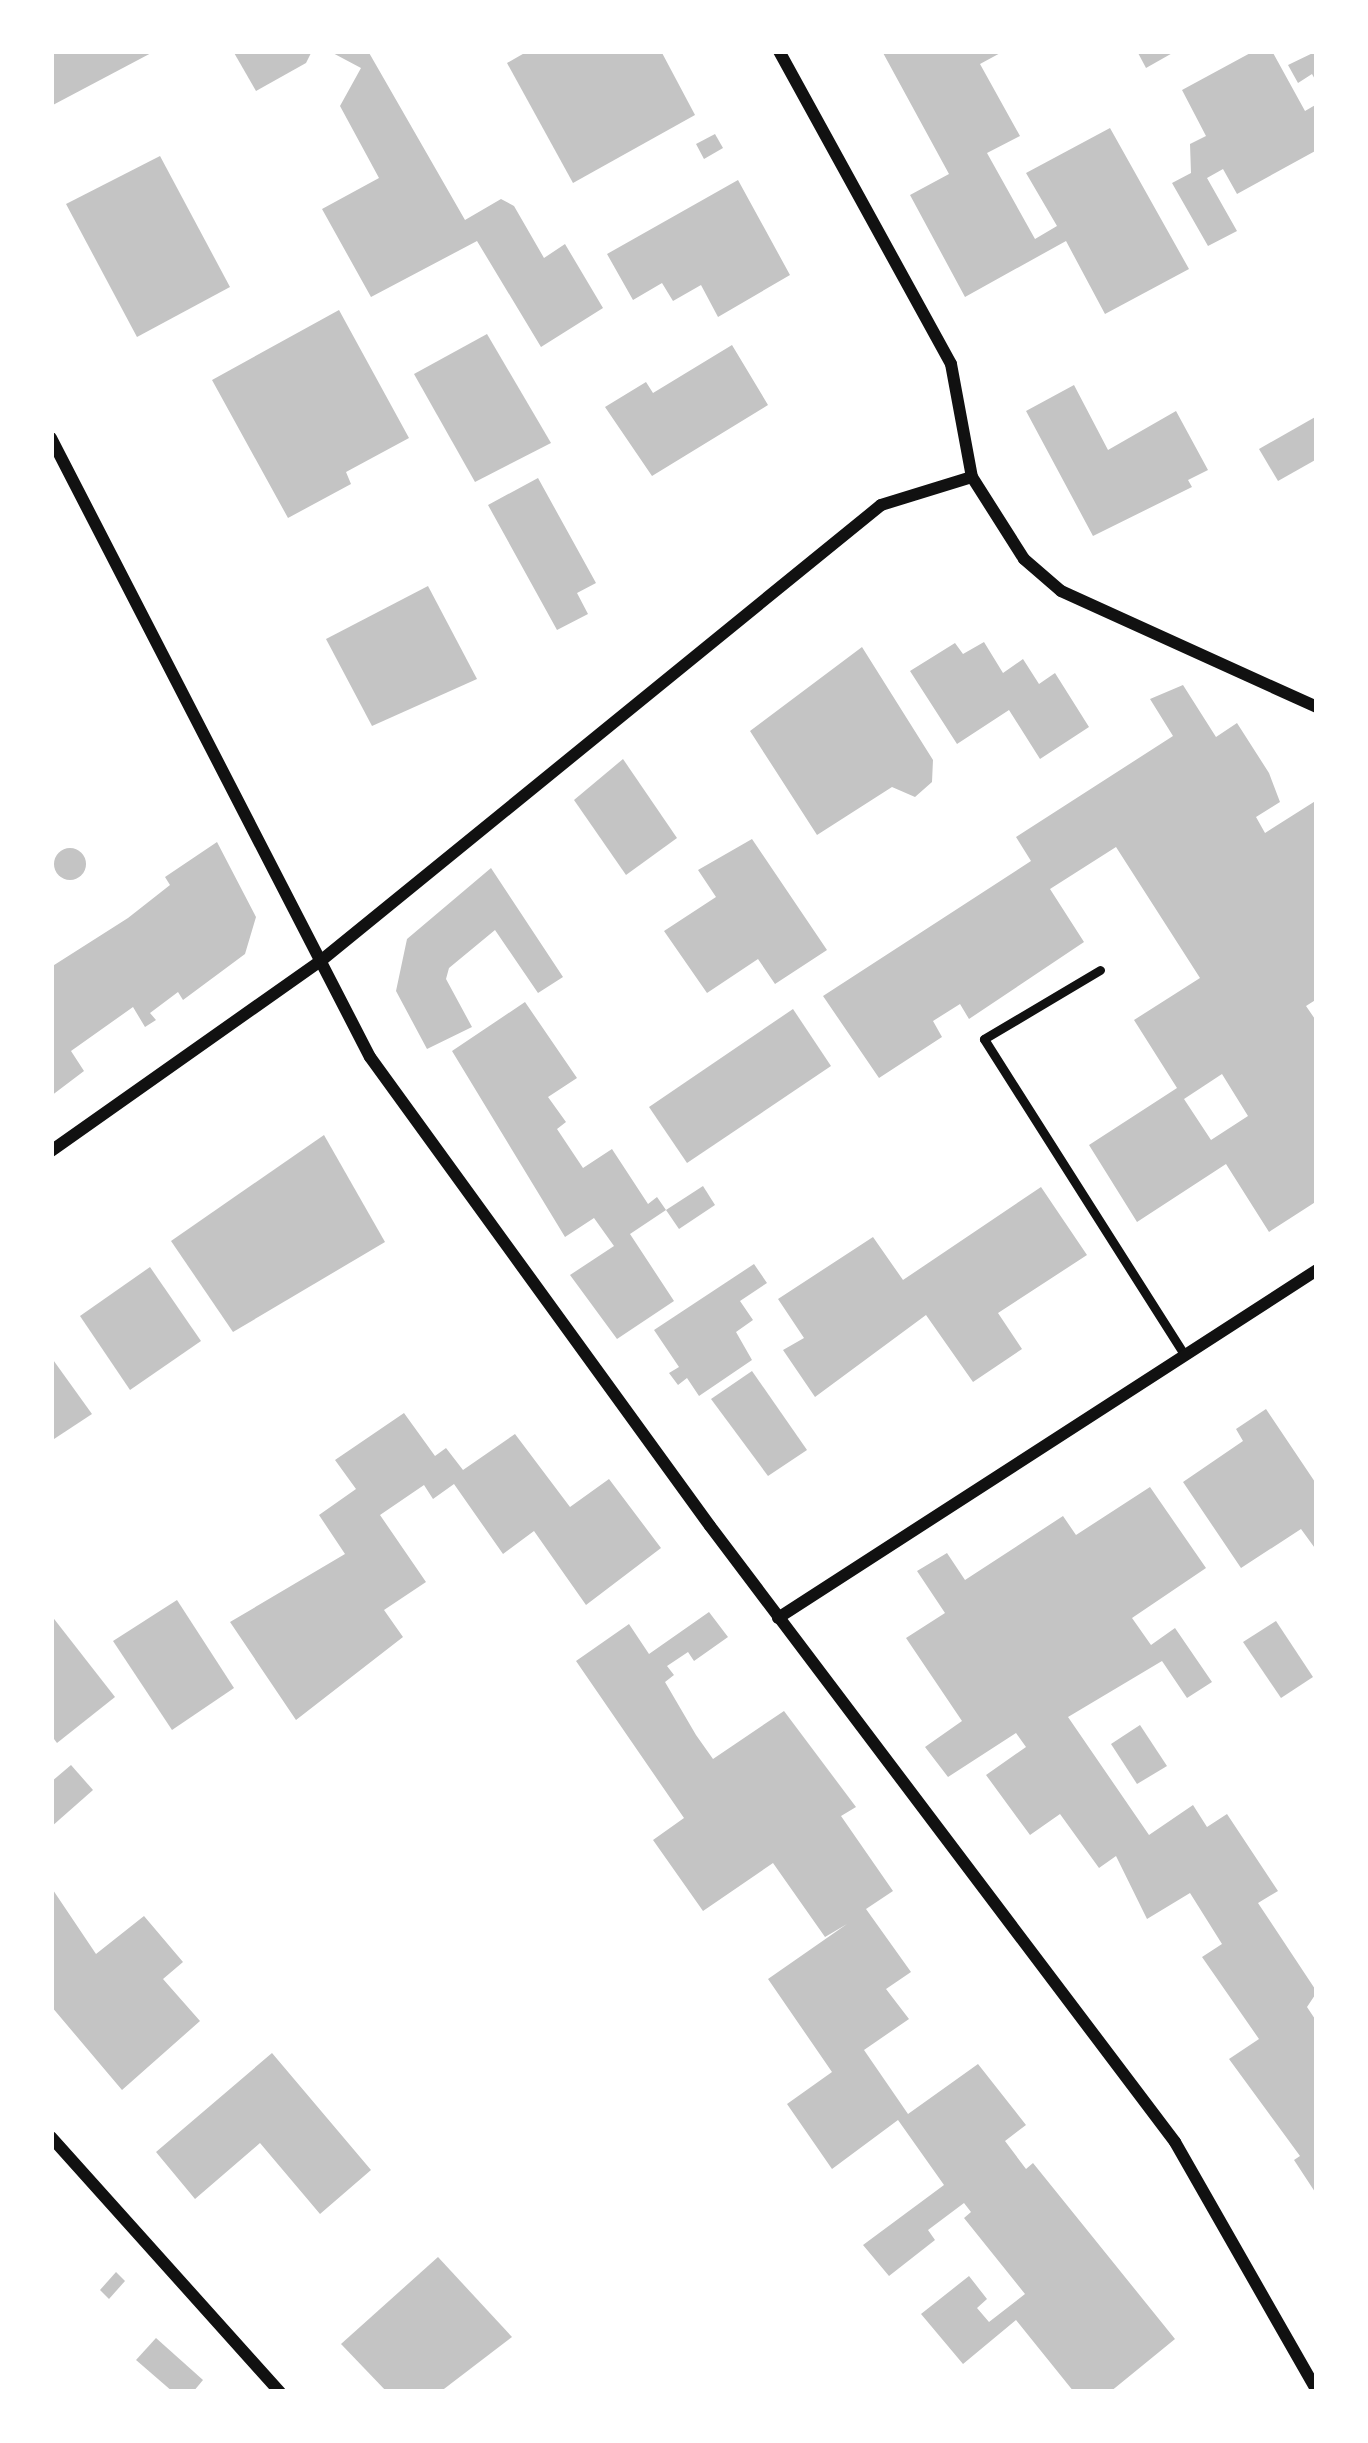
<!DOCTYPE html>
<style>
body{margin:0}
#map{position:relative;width:1368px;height:2443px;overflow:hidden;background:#fff;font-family:Jost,sans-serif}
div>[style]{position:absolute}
.building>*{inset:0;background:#c4c4c4}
.round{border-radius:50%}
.service>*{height:9px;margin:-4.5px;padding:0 4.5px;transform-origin:4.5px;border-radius:4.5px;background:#111}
.minor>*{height:12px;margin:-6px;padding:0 6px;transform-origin:6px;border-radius:6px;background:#111}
span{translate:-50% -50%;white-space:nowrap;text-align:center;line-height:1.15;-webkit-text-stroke:9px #fff;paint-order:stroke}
.frame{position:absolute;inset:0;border:54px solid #fff;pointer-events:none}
</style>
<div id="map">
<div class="building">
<i style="clip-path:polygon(51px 51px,155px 51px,51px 106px)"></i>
<i style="clip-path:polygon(233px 51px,312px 51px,306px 63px,256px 91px)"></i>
<i style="clip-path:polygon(329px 51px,368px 51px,465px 220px,501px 199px,514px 206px,544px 258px,565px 244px,603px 308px,541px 347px,477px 241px,371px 297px,322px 209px,379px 178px,340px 106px,361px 68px)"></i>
<i style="clip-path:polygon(528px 51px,661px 51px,695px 115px,573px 183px,507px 63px)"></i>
<i style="clip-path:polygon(882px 51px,1004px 51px,980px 64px,1020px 136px,987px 153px,1035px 239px,1057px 226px,1026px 173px,1110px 128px,1189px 269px,1105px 314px,1066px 241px,965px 297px,910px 195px,949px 174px)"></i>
<i style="clip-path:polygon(1137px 51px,1176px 51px,1146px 68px)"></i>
<i style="clip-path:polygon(1254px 51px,1272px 51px,1305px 111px,1317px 104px,1317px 150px,1237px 194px,1223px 169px,1207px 178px,1237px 231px,1208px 246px,1172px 183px,1191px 173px,1190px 144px,1206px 136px,1182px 90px)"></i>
<i style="clip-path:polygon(1317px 51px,1317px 83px,1312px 74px,1298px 83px,1288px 65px)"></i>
<i style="clip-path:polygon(715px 134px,723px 148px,704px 159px,696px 144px)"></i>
<i style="clip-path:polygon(160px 156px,230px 287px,137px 337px,66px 204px)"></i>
<i style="clip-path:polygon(738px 180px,790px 275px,718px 317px,701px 285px,673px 301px,662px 283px,633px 300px,607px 254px)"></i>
<i style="clip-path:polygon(339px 310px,409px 438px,346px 472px,351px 484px,288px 518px,212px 380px)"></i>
<i style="clip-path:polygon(487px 334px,551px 443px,475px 482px,414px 374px)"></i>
<i style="clip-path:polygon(732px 345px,768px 405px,652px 476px,605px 407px,646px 382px,653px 393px)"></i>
<i style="clip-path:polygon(1074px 385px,1108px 450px,1176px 411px,1208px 470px,1188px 480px,1192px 487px,1093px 536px,1026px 411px)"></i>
<i style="clip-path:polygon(1317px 416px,1317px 459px,1278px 481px,1259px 449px)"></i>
<i style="clip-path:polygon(538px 478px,596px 583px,577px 593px,588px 614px,557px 630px,488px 505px)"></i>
<i style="clip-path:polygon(428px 586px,477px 679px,372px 726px,326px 639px)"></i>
<i style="clip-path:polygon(984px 642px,1003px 673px,1023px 659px,1039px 684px,1055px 673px,1089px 727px,1040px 759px,1009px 710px,957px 744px,910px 671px,955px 643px,963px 654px)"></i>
<i style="clip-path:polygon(862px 647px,933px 760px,932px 782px,915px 797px,892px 787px,817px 835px,750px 731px)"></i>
<i style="clip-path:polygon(evenodd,1183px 685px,1216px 737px,1237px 723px,1269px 773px,1280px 802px,1256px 817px,1265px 833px,1317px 800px,1317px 999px,1306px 1006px,1317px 1022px,1317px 1201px,1269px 1232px,1226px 1164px,1137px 1222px,1089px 1145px,1177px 1088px,1134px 1020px,1200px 978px,1116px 847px,1050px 889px,1084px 942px,969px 1019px,960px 1004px,933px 1021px,942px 1037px,879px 1078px,823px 996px,1031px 861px,1016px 837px,1173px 736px,1150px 699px,1183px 685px,1222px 1074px,1248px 1116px,1211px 1140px,1184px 1099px,1222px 1074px)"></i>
<i style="clip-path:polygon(623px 759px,677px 838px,626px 875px,574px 800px)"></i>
<i style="clip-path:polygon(752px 839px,827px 950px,775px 984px,758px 959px,707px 993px,664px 931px,716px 897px,698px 870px)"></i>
<i style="clip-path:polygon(217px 842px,256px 917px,245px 954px,183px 1000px,178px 992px,150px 1013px,156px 1020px,145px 1027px,133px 1007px,71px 1051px,84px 1071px,51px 1096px,51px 967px,128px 918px,170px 885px,165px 877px)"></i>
<i class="round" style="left:54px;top:848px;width:32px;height:32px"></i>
<i style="clip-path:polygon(491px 868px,563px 977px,538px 993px,495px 930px,449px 968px,446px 979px,472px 1027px,427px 1049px,396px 991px,407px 939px)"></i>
<i style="clip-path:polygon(525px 1002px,577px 1078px,548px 1097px,566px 1122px,557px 1129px,583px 1168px,612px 1149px,648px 1204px,657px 1197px,666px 1210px,630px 1234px,674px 1301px,617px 1339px,570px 1275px,614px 1246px,594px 1218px,565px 1237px,452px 1051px)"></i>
<i style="clip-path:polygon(793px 1009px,831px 1066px,687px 1163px,649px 1107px)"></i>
<i style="clip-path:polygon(324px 1135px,385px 1242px,233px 1332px,171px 1241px)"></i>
<i style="clip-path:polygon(703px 1186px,715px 1205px,679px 1229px,666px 1210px)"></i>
<i style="clip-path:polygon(1041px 1187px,1087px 1255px,998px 1313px,1022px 1349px,973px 1382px,926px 1315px,815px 1397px,783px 1350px,804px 1338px,778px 1299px,873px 1237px,903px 1280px)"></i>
<i style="clip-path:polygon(754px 1264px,767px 1283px,740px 1301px,753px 1320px,736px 1332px,752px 1360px,699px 1396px,687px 1378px,678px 1385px,669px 1373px,679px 1367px,654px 1330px)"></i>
<i style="clip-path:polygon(150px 1267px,201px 1341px,130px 1390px,80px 1316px)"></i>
<i style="clip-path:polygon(51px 1357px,92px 1414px,51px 1441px)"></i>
<i style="clip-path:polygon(752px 1371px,807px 1450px,768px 1476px,711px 1399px)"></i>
<i style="clip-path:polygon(1266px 1409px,1317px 1485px,1317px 1551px,1301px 1529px,1241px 1568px,1183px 1482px,1243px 1441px,1236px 1429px)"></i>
<i style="clip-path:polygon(404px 1413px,435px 1456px,446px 1448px,463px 1470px,515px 1434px,570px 1507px,609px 1479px,661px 1548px,586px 1605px,534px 1531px,503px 1554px,454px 1484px,433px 1499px,424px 1485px,380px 1515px,426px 1582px,384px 1610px,403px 1637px,296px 1720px,230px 1622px,345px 1554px,319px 1515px,356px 1489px,335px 1460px)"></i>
<i style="clip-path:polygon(1150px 1487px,1206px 1568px,1132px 1618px,1151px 1645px,1175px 1628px,1212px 1682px,1187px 1698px,1162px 1661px,1068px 1717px,1149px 1835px,1193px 1805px,1207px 1827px,1227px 1814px,1278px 1891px,1258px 1903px,1317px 1992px,1307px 2007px,1317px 2022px,1317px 2195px,1294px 2160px,1300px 2156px,1229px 2059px,1259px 2039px,1202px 1957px,1222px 1944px,1190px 1893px,1147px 1919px,1116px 1856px,1099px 1868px,1060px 1814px,1030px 1835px,986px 1775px,1026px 1747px,1016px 1733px,948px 1777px,925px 1747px,962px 1721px,906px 1638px,945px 1613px,917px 1571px,947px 1553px,965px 1580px,1063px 1516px,1076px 1535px)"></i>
<i style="clip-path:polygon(177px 1600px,234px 1688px,172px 1730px,113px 1641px)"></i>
<i style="clip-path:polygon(709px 1612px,728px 1637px,694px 1661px,688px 1652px,667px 1666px,674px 1675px,665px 1682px,696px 1735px,713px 1759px,784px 1711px,856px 1807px,841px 1816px,893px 1891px,866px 1909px,911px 1972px,886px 1989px,909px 2019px,864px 2050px,908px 2114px,978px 2064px,1026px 2125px,1005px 2141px,1026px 2169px,1033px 2163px,1175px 2339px,1110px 2392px,1074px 2392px,1016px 2320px,963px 2364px,921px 2314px,969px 2276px,987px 2299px,977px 2308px,989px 2322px,1025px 2294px,964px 2218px,971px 2212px,964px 2203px,928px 2230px,935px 2240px,889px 2276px,863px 2245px,944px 2185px,898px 2120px,832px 2169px,787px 2104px,832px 2072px,768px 1979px,847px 1924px,825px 1937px,773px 1863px,703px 1911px,653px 1840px,684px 1818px,576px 1661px,629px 1624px,649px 1654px)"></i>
<i style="clip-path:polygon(51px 1615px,115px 1697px,57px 1743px,51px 1735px)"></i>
<i style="clip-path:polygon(1276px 1621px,1313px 1677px,1281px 1698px,1243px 1642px)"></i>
<i style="clip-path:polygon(1140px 1725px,1167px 1766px,1137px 1784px,1111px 1744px)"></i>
<i style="clip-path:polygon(71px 1765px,93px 1790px,51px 1827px,51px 1782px)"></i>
<i style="clip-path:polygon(51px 1887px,96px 1954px,144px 1916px,183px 1962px,163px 1979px,200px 2021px,122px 2090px,51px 2006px)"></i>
<i style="clip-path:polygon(272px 2053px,371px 2170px,320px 2214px,260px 2143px,195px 2199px,156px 2152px)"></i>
<i style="clip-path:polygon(438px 2257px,512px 2337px,440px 2392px,387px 2392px,341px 2344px)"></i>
<i style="clip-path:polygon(116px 2272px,125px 2281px,109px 2299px,100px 2290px)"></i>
<i style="clip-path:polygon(156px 2338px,203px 2380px,193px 2392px,173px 2392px,136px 2360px)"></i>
</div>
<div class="service">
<i style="left:1100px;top:970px;width:135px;rotate:149.3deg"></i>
<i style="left:984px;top:1039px;width:373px;rotate:57.6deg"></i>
</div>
<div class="minor">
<i style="left:779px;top:51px;width:357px;rotate:61.2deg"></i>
<i style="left:951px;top:364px;width:115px;rotate:79.5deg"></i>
<i style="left:972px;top:477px;width:97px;rotate:57.6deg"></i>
<i style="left:1024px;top:559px;width:49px;rotate:40.9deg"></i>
<i style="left:1061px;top:591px;width:281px;rotate:24.4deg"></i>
<i style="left:51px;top:438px;width:696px;rotate:62.74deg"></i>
<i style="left:370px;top:1057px;width:579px;rotate:54.06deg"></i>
<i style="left:710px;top:1526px;width:772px;rotate:52.95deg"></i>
<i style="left:1175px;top:2142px;width:287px;rotate:60.3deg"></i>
<i style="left:51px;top:1151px;width:333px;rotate:-35.2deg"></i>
<i style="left:323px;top:959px;width:719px;rotate:-39.13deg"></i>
<i style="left:881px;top:505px;width:95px;rotate:-17.1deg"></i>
<i style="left:778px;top:1618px;width:642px;rotate:-32.85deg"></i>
<i style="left:51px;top:2137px;width:343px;rotate:48.1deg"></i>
</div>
<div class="frame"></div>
</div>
